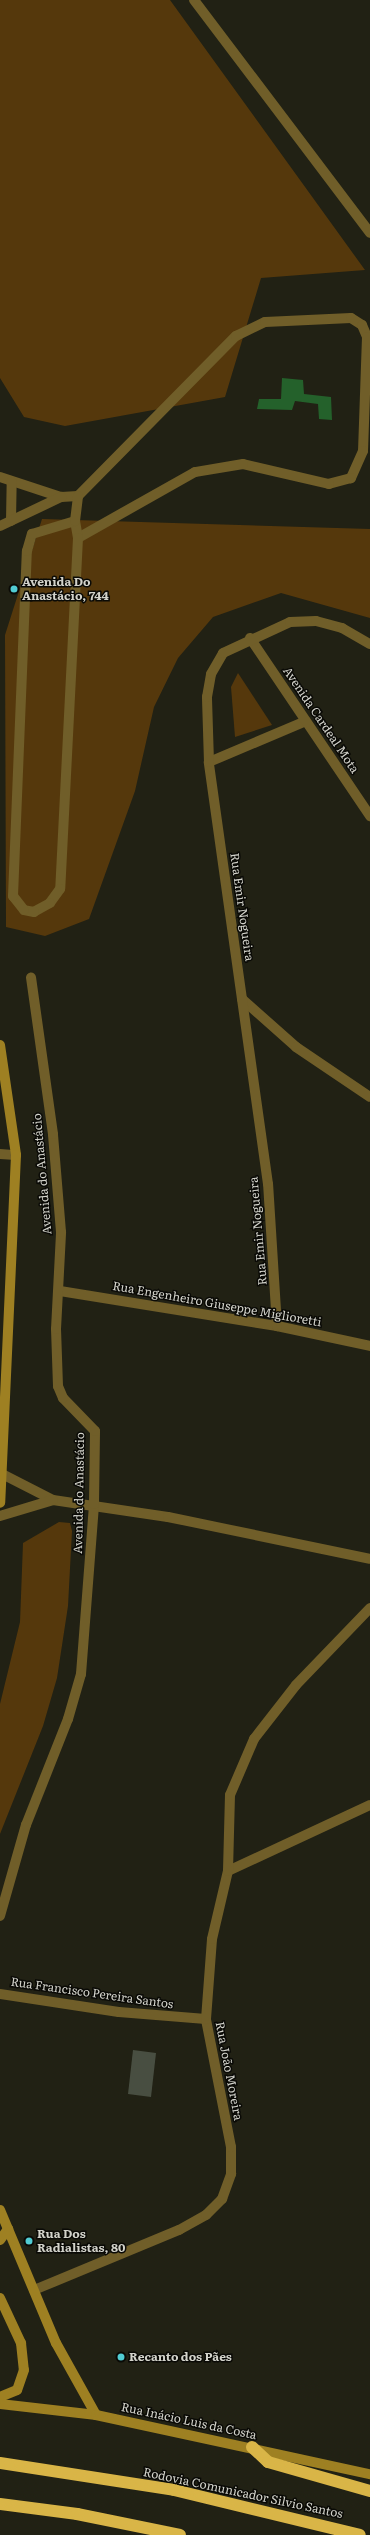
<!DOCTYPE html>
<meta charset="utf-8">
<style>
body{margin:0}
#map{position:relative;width:370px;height:2535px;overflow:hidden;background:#212114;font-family:Literata,serif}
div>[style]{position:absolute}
.green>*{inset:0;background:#55380c}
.water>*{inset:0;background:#24612b}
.building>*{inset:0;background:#484e41}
.service>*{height:10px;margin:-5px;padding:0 5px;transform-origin:5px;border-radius:5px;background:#705e29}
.pedestrian>*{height:10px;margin:-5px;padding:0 5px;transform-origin:5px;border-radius:5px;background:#705e29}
.minor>*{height:10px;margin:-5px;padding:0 5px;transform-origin:5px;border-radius:5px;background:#705e29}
.secondary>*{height:10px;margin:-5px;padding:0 5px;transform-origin:5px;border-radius:5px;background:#9e8022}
.motorway>*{height:12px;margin:-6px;padding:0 6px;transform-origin:6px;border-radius:6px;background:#d9b547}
.dots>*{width:11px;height:11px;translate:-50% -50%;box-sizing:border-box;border:2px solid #0a0a06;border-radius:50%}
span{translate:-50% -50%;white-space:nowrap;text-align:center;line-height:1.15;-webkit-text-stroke:3px #0a0a06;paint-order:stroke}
.poi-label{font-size:12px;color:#d3d3cb;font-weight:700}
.left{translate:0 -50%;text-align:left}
.street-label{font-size:12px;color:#d3d3cb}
</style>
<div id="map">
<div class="green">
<i style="clip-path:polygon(0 0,170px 0,365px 270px,261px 278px,225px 397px,65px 426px,24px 417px,0 378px)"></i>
<i style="clip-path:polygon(42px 519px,370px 529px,370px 618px,281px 593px,213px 617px,178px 658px,154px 707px,135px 791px,89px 919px,45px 936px,6px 927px,5px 635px)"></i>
<i style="clip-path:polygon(238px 673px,272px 725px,235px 737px,231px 687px)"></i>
<i style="clip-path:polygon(59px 1522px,70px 1523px,72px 1531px,68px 1606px,57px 1678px,43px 1726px,0 1834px,0 1704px,20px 1622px,23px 1543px)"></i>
</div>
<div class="water">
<i style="clip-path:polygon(282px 378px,303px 380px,304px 394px,331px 397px,332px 420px,319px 419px,318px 404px,295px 401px,292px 410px,257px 409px,259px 399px,281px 399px)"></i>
</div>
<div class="building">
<i style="clip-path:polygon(133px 2050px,156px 2053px,151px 2097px,128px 2094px)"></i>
</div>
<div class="service">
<i style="left:0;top:477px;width:64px;rotate:18.2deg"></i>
<i style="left:61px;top:497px;width:17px;rotate:-3deg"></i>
<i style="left:78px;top:496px;width:225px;rotate:-45.4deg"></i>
<i style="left:236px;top:336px;width:32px;rotate:-26deg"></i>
<i style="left:265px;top:322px;width:86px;rotate:-2.7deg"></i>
<i style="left:351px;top:318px;width:13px;rotate:32deg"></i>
<i style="left:362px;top:325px;width:13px;rotate:67deg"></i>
<i style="left:367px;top:337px;width:114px;rotate:92deg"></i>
<i style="left:363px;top:451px;width:30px;rotate:114deg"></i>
<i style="left:351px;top:478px;width:23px;rotate:165deg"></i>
<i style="left:329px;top:484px;width:88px;rotate:-166.9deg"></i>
<i style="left:243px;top:464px;width:49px;rotate:170.5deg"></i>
<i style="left:195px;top:472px;width:134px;rotate:150.6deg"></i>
<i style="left:11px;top:521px;width:39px;rotate:-89deg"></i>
<i style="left:75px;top:521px;width:17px;rotate:80deg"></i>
<i style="left:78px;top:538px;width:351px;rotate:92.9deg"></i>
<i style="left:60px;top:889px;width:17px;rotate:126deg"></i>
<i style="left:50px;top:903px;width:18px;rotate:151deg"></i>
<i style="left:34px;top:912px;width:10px;rotate:-169deg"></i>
<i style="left:24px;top:910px;width:18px;rotate:-128deg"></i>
<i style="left:13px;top:896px;width:345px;rotate:-87.7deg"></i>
<i style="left:27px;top:551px;width:18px;rotate:-74deg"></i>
<i style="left:32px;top:534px;width:45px;rotate:-16.8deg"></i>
<i style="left:75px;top:521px;width:25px;rotate:-83deg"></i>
<i style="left:0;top:526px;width:68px;rotate:-25.4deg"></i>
</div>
<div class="pedestrian">
<i style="left:209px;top:762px;width:105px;rotate:-22.9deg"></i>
</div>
<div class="minor">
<i style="left:194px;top:0;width:292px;rotate:52.9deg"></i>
<i style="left:250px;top:638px;width:215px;rotate:56deg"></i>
<i style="left:242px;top:999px;width:72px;rotate:41.6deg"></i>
<i style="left:296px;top:1047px;width:89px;rotate:34deg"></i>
<i style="left:0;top:1154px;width:16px;rotate:4deg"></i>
<i style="left:60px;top:1291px;width:220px;rotate:9.2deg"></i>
<i style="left:277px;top:1326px;width:95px;rotate:12.1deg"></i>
<i style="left:277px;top:1326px;width:142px;rotate:-93.6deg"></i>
<i style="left:268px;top:1184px;width:426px;rotate:-98deg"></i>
<i style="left:209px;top:762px;width:65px;rotate:-91.8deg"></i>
<i style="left:207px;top:697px;width:23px;rotate:-80deg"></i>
<i style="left:211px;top:674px;width:24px;rotate:-60deg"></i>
<i style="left:223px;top:653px;width:74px;rotate:-24.8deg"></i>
<i style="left:290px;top:622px;width:26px;rotate:-2deg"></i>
<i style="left:316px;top:621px;width:27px;rotate:15deg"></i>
<i style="left:342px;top:628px;width:32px;rotate:30deg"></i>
<i style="left:2px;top:1474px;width:57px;rotate:27deg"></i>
<i style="left:53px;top:1500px;width:116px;rotate:8.4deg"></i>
<i style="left:168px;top:1517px;width:206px;rotate:11.7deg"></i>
<i style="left:0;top:1516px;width:55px;rotate:-16.8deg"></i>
<i style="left:228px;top:1871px;width:157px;rotate:-24.9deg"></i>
<i style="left:0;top:1916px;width:95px;rotate:-74.1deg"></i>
<i style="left:26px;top:1825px;width:114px;rotate:-68.4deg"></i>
<i style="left:68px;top:1719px;width:47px;rotate:-73.9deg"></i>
<i style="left:81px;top:1674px;width:170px;rotate:-85.6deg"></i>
<i style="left:94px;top:1504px;width:73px;rotate:-89.2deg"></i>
<i style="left:95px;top:1431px;width:46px;rotate:-134.1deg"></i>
<i style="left:63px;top:1398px;width:13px;rotate:-113deg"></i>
<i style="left:58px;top:1386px;width:57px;rotate:-92deg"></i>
<i style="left:56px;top:1329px;width:97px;rotate:-87deg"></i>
<i style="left:61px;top:1232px;width:98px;rotate:-94.7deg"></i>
<i style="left:53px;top:1134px;width:158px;rotate:-98deg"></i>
<i style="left:0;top:1994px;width:120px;rotate:8.6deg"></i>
<i style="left:119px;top:2012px;width:87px;rotate:4.6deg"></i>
<i style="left:34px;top:2290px;width:157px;rotate:-22.5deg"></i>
<i style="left:179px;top:2230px;width:31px;rotate:-29deg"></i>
<i style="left:206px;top:2215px;width:23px;rotate:-45deg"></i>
<i style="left:222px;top:2199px;width:27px;rotate:-70deg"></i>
<i style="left:231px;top:2174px;width:27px;rotate:-90deg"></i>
<i style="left:231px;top:2147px;width:130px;rotate:-101.1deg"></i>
<i style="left:206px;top:2019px;width:80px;rotate:-85.7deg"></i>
<i style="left:212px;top:1939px;width:70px;rotate:-76.8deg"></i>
<i style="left:228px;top:1871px;width:76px;rotate:-88.5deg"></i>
<i style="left:230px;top:1795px;width:61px;rotate:-66.8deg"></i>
<i style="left:254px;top:1739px;width:68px;rotate:-52.1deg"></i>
<i style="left:296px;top:1685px;width:107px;rotate:-46.1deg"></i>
</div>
<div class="secondary">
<i style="left:0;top:1045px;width:111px;rotate:81.7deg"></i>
<i style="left:16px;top:1155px;width:348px;rotate:92.6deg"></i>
<i style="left:0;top:2210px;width:144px;rotate:67.2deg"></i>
<i style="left:56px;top:2343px;width:82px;rotate:60.9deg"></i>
<i style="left:0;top:2240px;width:14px;rotate:-54deg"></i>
<i style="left:0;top:2298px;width:50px;rotate:65deg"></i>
<i style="left:21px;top:2343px;width:27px;rotate:84deg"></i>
<i style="left:24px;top:2370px;width:21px;rotate:109deg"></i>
<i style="left:17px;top:2390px;width:18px;rotate:158deg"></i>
<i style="left:0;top:2404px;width:97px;rotate:6.5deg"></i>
<i style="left:96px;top:2415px;width:280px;rotate:12.2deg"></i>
</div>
<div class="motorway">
<i style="left:252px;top:2447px;width:22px;rotate:43deg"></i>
<i style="left:268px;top:2462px;width:106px;rotate:15.9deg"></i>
<i style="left:0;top:2463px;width:176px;rotate:8.8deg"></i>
<i style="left:174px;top:2490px;width:191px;rotate:13.6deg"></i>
<i style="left:0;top:2504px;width:78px;rotate:7.4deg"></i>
<i style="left:77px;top:2514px;width:105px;rotate:11.5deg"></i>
</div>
<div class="dots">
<i style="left:14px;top:589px;background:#51ccd3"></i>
<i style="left:29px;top:2241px;background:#51ccd3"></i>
<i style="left:121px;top:2357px;background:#51ccd3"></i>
</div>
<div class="poi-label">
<span class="left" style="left:22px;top:589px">Avenida Do<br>Anastácio, 744</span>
<span class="left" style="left:37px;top:2241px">Rua Dos<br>Radialistas, 80</span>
<span class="left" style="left:129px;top:2357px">Recanto dos Pães</span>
</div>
<div class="street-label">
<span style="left:321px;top:720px;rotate:56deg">Avenida Cardeal Mota</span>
<span style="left:242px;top:907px;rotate:82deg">Rua Emir Nogueira</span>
<span style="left:42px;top:1174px;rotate:-95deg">Avenida do Anastácio</span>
<span style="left:258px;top:1231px;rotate:-95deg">Rua Emir Nogueira</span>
<span style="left:217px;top:1304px;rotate:10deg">Rua Engenheiro Giuseppe Miglioretti</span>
<span style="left:79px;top:1493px;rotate:-89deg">Avenida do Anastácio</span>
<span style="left:92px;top:1993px;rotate:8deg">Rua Francisco Pereira Santos</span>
<span style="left:229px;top:2071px;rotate:79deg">Rua João Moreira</span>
<span style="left:189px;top:2421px;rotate:12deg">Rua Inácio Luis da Costa</span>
<span style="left:243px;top:2493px;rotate:12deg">Rodovia Comunicador Silvio Santos</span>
</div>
</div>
